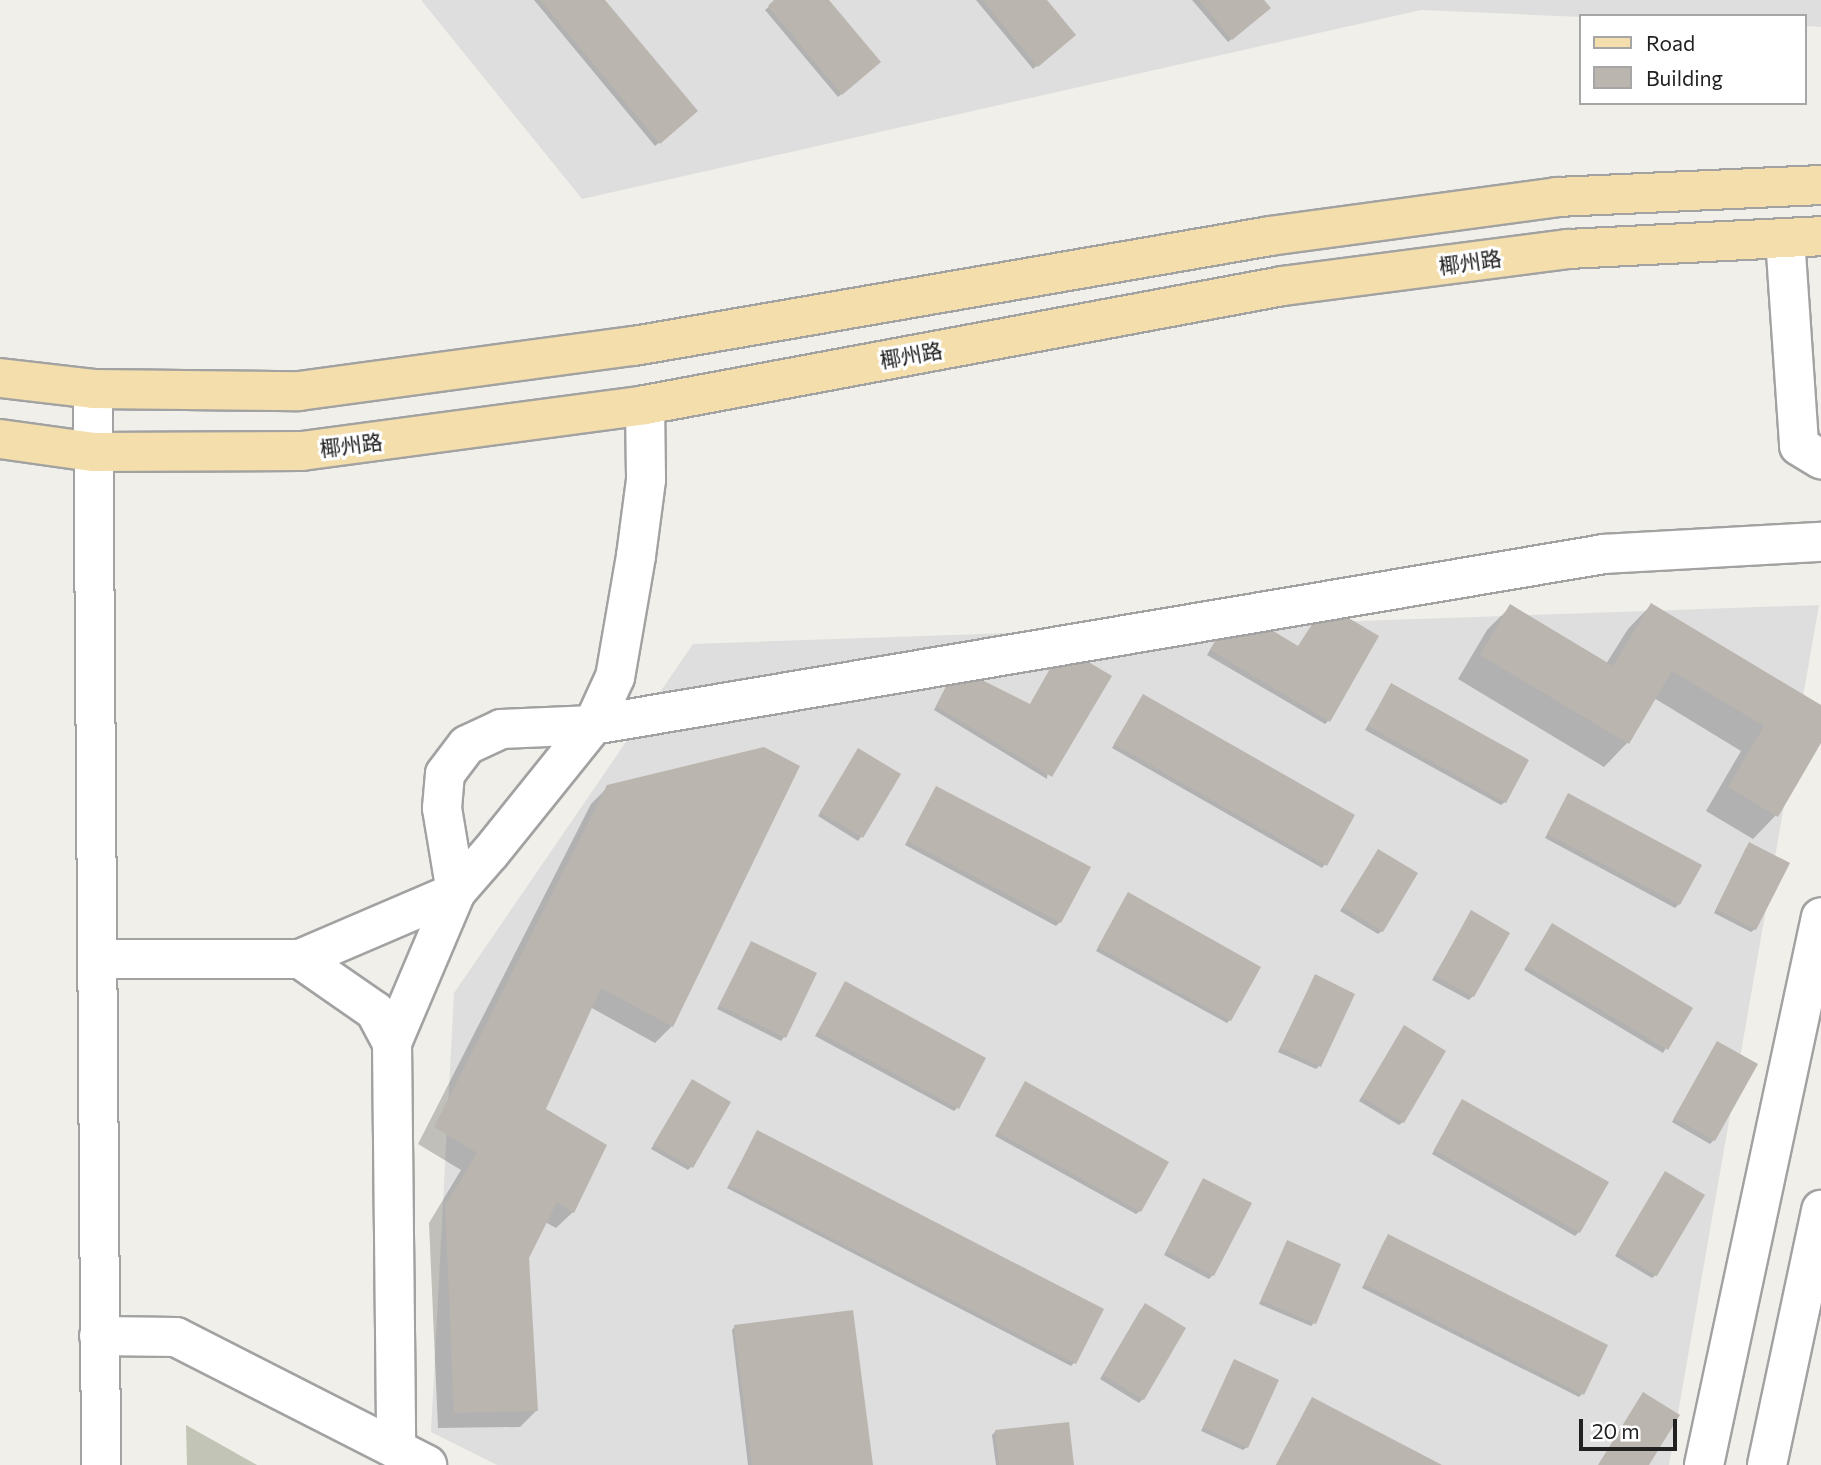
<!DOCTYPE html>
<meta charset="utf-8">
<style>
body{margin:0}
#map{position:relative;width:1821px;height:1465px;overflow:hidden;background:#f0efe9;font-family:Commissioner,"Noto Sans SC",sans-serif}
div>[style]{position:absolute}
.residential>*{inset:0;background:#dfdede}
.construction>*{inset:0;background:#c2c4b5}
.shadow>*{inset:0;background:#0003}
.building>*{inset:0;background:#bab5af}
.roads{filter:drop-shadow(2px 0 #a2a2a2) drop-shadow(-2px 0 #a2a2a2) drop-shadow(0 2px #a2a2a2) drop-shadow(0 -2px #a2a2a2)}
.minor>*{height:38px;margin:-19px;padding:0 19px;transform-origin:19px;border-radius:19px;background:#fff}
.major>*{height:38px;margin:-19px;padding:0 19px;transform-origin:19px;border-radius:19px;background:#f3deac}
span{translate:-50% -50%;white-space:nowrap;text-align:center;line-height:1.15;-webkit-text-stroke:6px #fff;paint-order:stroke}
.street-label{font-size:21px;color:#212121}
.legend{position:absolute;left:1579px;top:14px;width:228px;height:91px;box-sizing:border-box;background:#fff;border:2px solid #a6a6a6;margin:0;padding:9px 12px;list-style:none;font-size:21px;color:#212121}
.legend li{display:flex;align-items:center;gap:14px;height:35px}
.legend b{width:35px;border:2px solid #a6a6a6}
.scale{position:absolute;left:1579px;top:1419px;width:98px;height:32px;box-sizing:border-box;border:4px solid #212121;border-top:0;padding-left:9px;font-size:21px;line-height:24px;white-space:nowrap;color:#212121;-webkit-text-stroke:5px #fff;paint-order:stroke}
</style>
<div id="map">
<div class="residential">
<i style="clip-path:polygon(421px 0,1821px 0,1821px 27px,1805px 26px,1805px 16px,1581px 17px,1421px 10px,582px 199px)"></i>
<i style="clip-path:polygon(1819px 605px,1669px 1465px,497px 1465px,431px 1432px,454px 993px,693px 644px)"></i>
</div>
<div class="construction">
<i style="clip-path:polygon(186px 1425px,257px 1465px,187px 1465px)"></i>
</div>
<div class="shadow">
<i style="clip-path:polygon(534px 0,603px 0,692px 115px,655px 146px)"></i>
<i style="clip-path:polygon(777px 0,826px 0,875px 66px,838px 97px,765px 10px)"></i>
<i style="clip-path:polygon(976px 0,1045px 0,1071px 38px,1033px 69px)"></i>
<i style="clip-path:polygon(1192px 0,1262px 0,1265px 11px,1228px 42px)"></i>
<i style="clip-path:polygon(1651px 605px,1821px 707px,1821px 740px,1776px 815px,1753px 839px,1706px 811px,1741px 751px,1654px 698px,1627px 743px,1604px 767px,1458px 679px,1487px 630px,1511px 606px,1606px 664px,1628px 629px)"></i>
<i style="clip-path:polygon(1232px 613px,1328px 721px,1325px 724px,1207px 655px)"></i>
<i style="clip-path:polygon(1059px 653px,1047px 779px,934px 710px,953px 673px,1029px 706px)"></i>
<i style="clip-path:polygon(1391px 685px,1505px 802px,1501px 805px,1365px 730px)"></i>
<i style="clip-path:polygon(1140px 700px,1325px 864px,1322px 868px,1112px 748px)"></i>
<i style="clip-path:polygon(858px 750px,861px 837px,858px 841px,818px 816px)"></i>
<i style="clip-path:polygon(608px 787px,672px 1026px,655px 1043px,590px 1007px,543px 1109px,573px 1212px,556px 1228px,545px 1222px,527px 1258px,536px 1411px,520px 1427px,438px 1428px,429px 1223px,461px 1170px,418px 1144px,591px 804px)"></i>
<i style="clip-path:polygon(936px 788px,1060px 922px,1056px 926px,905px 845px)"></i>
<i style="clip-path:polygon(1568px 795px,1679px 904px,1675px 908px,1545px 838px)"></i>
<i style="clip-path:polygon(1746px 848px,1755px 929px,1751px 932px,1714px 913px)"></i>
<i style="clip-path:polygon(1375px 855px,1382px 931px,1378px 934px,1340px 911px)"></i>
<i style="clip-path:polygon(1125px 898px,1230px 1020px,1227px 1023px,1096px 951px)"></i>
<i style="clip-path:polygon(1471px 912px,1473px 996px,1469px 1000px,1432px 980px)"></i>
<i style="clip-path:polygon(1549px 929px,1690px 1008px,1663px 1053px,1524px 970px)"></i>
<i style="clip-path:polygon(751px 943px,784px 1037px,781px 1041px,717px 1009px)"></i>
<i style="clip-path:polygon(1315px 976px,1319px 1066px,1316px 1069px,1278px 1052px)"></i>
<i style="clip-path:polygon(845px 983px,957px 1108px,954px 1111px,815px 1036px)"></i>
<i style="clip-path:polygon(1401px 1031px,1403px 1122px,1399px 1125px,1359px 1101px)"></i>
<i style="clip-path:polygon(1714px 1047px,1714px 1140px,1710px 1144px,1672px 1122px)"></i>
<i style="clip-path:polygon(1025px 1083px,1140px 1211px,1136px 1214px,995px 1136px)"></i>
<i style="clip-path:polygon(689px 1085px,691px 1167px,688px 1170px,651px 1149px)"></i>
<i style="clip-path:polygon(1459px 1105px,1579px 1232px,1575px 1236px,1432px 1154px)"></i>
<i style="clip-path:polygon(758px 1132px,1075px 1362px,1071px 1366px,727px 1188px)"></i>
<i style="clip-path:polygon(1662px 1177px,1656px 1275px,1652px 1278px,1615px 1256px)"></i>
<i style="clip-path:polygon(1204px 1180px,1213px 1275px,1209px 1279px,1164px 1255px)"></i>
<i style="clip-path:polygon(1385px 1240px,1582px 1394px,1579px 1397px,1362px 1288px)"></i>
<i style="clip-path:polygon(1287px 1242px,1314px 1323px,1311px 1326px,1259px 1304px)"></i>
<i style="clip-path:polygon(1141px 1309px,1143px 1399px,1139px 1403px,1100px 1379px)"></i>
<i style="clip-path:polygon(735px 1326px,871px 1465px,748px 1465px,732px 1330px)"></i>
<i style="clip-path:polygon(1234px 1361px,1247px 1447px,1243px 1450px,1201px 1431px)"></i>
<i style="clip-path:polygon(1312px 1399px,1438px 1465px,1276px 1465px)"></i>
<i style="clip-path:polygon(996px 1431px,1072px 1465px,996px 1465px,992px 1435px)"></i>
</div>
<div class="building">
<i style="clip-path:polygon(540px 0,605px 0,698px 111px,660px 144px)"></i>
<i style="clip-path:polygon(774px 0,829px 0,881px 62px,842px 95px,768px 6px)"></i>
<i style="clip-path:polygon(982px 0,1047px 0,1076px 35px,1038px 67px)"></i>
<i style="clip-path:polygon(1199px 0,1264px 0,1271px 8px,1232px 40px)"></i>
<i style="clip-path:polygon(1651px 603px,1821px 705px,1821px 743px,1778px 817px,1728px 787px,1764px 726px,1672px 671px,1629px 744px,1480px 655px,1510px 604px,1613px 666px)"></i>
<i style="clip-path:polygon(1325px 604px,1379px 636px,1330px 722px,1210px 650px,1235px 608px,1298px 646px)"></i>
<i style="clip-path:polygon(1063px 647px,1112px 676px,1052px 777px,936px 706px,956px 667px,1030px 704px)"></i>
<i style="clip-path:polygon(1391px 683px,1529px 760px,1506px 803px,1368px 726px)"></i>
<i style="clip-path:polygon(1143px 694px,1355px 815px,1327px 866px,1114px 744px)"></i>
<i style="clip-path:polygon(764px 747px,800px 766px,673px 1027px,601px 988px,546px 1109px,607px 1145px,574px 1213px,557px 1202px,529px 1258px,538px 1411px,454px 1413px,445px 1205px,477px 1153px,434px 1127px,607px 785px)"></i>
<i style="clip-path:polygon(858px 748px,901px 774px,863px 838px,820px 812px)"></i>
<i style="clip-path:polygon(936px 786px,1091px 867px,1061px 923px,907px 841px)"></i>
<i style="clip-path:polygon(1568px 793px,1702px 865px,1680px 905px,1547px 834px)"></i>
<i style="clip-path:polygon(1749px 842px,1790px 863px,1756px 930px,1716px 909px)"></i>
<i style="clip-path:polygon(1378px 849px,1418px 873px,1383px 932px,1343px 907px)"></i>
<i style="clip-path:polygon(1128px 892px,1261px 967px,1231px 1021px,1098px 947px)"></i>
<i style="clip-path:polygon(1471px 910px,1510px 933px,1474px 997px,1435px 976px)"></i>
<i style="clip-path:polygon(1552px 923px,1693px 1008px,1668px 1050px,1527px 966px)"></i>
<i style="clip-path:polygon(751px 941px,817px 973px,786px 1038px,719px 1005px)"></i>
<i style="clip-path:polygon(1315px 974px,1355px 994px,1321px 1067px,1281px 1048px)"></i>
<i style="clip-path:polygon(845px 981px,986px 1058px,959px 1109px,818px 1032px)"></i>
<i style="clip-path:polygon(1404px 1025px,1446px 1051px,1404px 1123px,1362px 1097px)"></i>
<i style="clip-path:polygon(1717px 1041px,1758px 1064px,1715px 1141px,1674px 1118px)"></i>
<i style="clip-path:polygon(692px 1079px,731px 1102px,693px 1168px,653px 1145px)"></i>
<i style="clip-path:polygon(1025px 1081px,1169px 1162px,1141px 1212px,997px 1132px)"></i>
<i style="clip-path:polygon(1462px 1099px,1609px 1182px,1580px 1233px,1434px 1150px)"></i>
<i style="clip-path:polygon(757px 1130px,1104px 1309px,1076px 1364px,729px 1185px)"></i>
<i style="clip-path:polygon(1665px 1171px,1705px 1195px,1657px 1276px,1617px 1252px)"></i>
<i style="clip-path:polygon(1203px 1178px,1252px 1203px,1214px 1276px,1166px 1251px)"></i>
<i style="clip-path:polygon(1388px 1234px,1608px 1345px,1584px 1395px,1364px 1284px)"></i>
<i style="clip-path:polygon(1287px 1240px,1341px 1264px,1316px 1324px,1261px 1300px)"></i>
<i style="clip-path:polygon(1145px 1303px,1186px 1328px,1144px 1400px,1103px 1375px)"></i>
<i style="clip-path:polygon(853px 1310px,873px 1465px,752px 1465px,734px 1325px)"></i>
<i style="clip-path:polygon(1234px 1359px,1279px 1380px,1248px 1448px,1203px 1427px)"></i>
<i style="clip-path:polygon(1643px 1392px,1680px 1415px,1649px 1465px,1598px 1465px)"></i>
<i style="clip-path:polygon(1312px 1397px,1442px 1465px,1276px 1465px)"></i>
<i style="clip-path:polygon(1069px 1422px,1074px 1465px,999px 1465px,995px 1430px)"></i>
</div>
<div class="roads">
<div class="minor">
<i style="left:1785px;top:238px;width:208px;rotate:86.1deg"></i>
<i style="left:1799px;top:446px;width:26px;rotate:31deg"></i>
<i style="left:93px;top:389px;width:1076px;rotate:89.57deg"></i>
<i style="left:645px;top:405px;width:75px;rotate:89.2deg"></i>
<i style="left:646px;top:480px;width:77px;rotate:97.5deg"></i>
<i style="left:636px;top:556px;width:123px;rotate:99.8deg"></i>
<i style="left:615px;top:677px;width:53px;rotate:114.6deg"></i>
<i style="left:593px;top:725px;width:1025px;rotate:-9.6deg"></i>
<i style="left:1604px;top:554px;width:217px;rotate:-3.2deg"></i>
<i style="left:593px;top:725px;width:164px;rotate:128.8deg"></i>
<i style="left:490px;top:853px;width:52px;rotate:131.1deg"></i>
<i style="left:456px;top:892px;width:85px;rotate:-99.5deg"></i>
<i style="left:442px;top:808px;width:34px;rotate:-85deg"></i>
<i style="left:445px;top:774px;width:36px;rotate:-53deg"></i>
<i style="left:467px;top:745px;width:38px;rotate:-25deg"></i>
<i style="left:501px;top:729px;width:92px;rotate:-2.5deg"></i>
<i style="left:97px;top:959px;width:203px"></i>
<i style="left:300px;top:959px;width:91px;rotate:34.7deg"></i>
<i style="left:375px;top:1011px;width:36px;rotate:62deg"></i>
<i style="left:392px;top:1043px;width:406px;rotate:89.4deg"></i>
<i style="left:300px;top:959px;width:170px;rotate:-23.2deg"></i>
<i style="left:456px;top:892px;width:164px;rotate:113deg"></i>
<i style="left:99px;top:1336px;width:77px;rotate:0.7deg"></i>
<i style="left:176px;top:1337px;width:282px;rotate:27deg"></i>
<i style="left:1704px;top:1465px;width:560px;rotate:-77.95deg"></i>
<i style="left:1767px;top:1465px;width:261px;rotate:-78deg"></i>
</div>
<div class="major">
<i style="left:0;top:378px;width:94px;rotate:6.7deg"></i>
<i style="left:93px;top:389px;width:206px;rotate:0.6deg"></i>
<i style="left:299px;top:391px;width:338px;rotate:-7.7deg"></i>
<i style="left:634px;top:346px;width:645px;rotate:-9.81deg"></i>
<i style="left:1270px;top:236px;width:290px;rotate:-7.7deg"></i>
<i style="left:1557px;top:197px;width:264px;rotate:-2.6deg"></i>
<i style="left:0;top:439px;width:95px;rotate:7.9deg"></i>
<i style="left:94px;top:452px;width:208px;rotate:-0.3deg"></i>
<i style="left:302px;top:451px;width:346px;rotate:-7.6deg"></i>
<i style="left:645px;top:405px;width:649px;rotate:-10.57deg"></i>
<i style="left:1283px;top:286px;width:287px;rotate:-7.4deg"></i>
<i style="left:1568px;top:249px;width:253px;rotate:-2.9deg"></i>
</div>
</div>
<div class="street-label">
<span style="left:1470px;top:262px;rotate:-8deg">椰州路</span>
<span style="left:911px;top:355px;rotate:-10deg">椰州路</span>
<span style="left:351px;top:445px;rotate:-7deg">椰州路</span>
</div>
<ul class="legend">
<li><b style="height:9px;background:#f3deac"></b>Road</li>
<li><b style="height:19px;background:#bab5af"></b>Building</li>
</ul>
<div class="scale">20 m</div>
</div>
